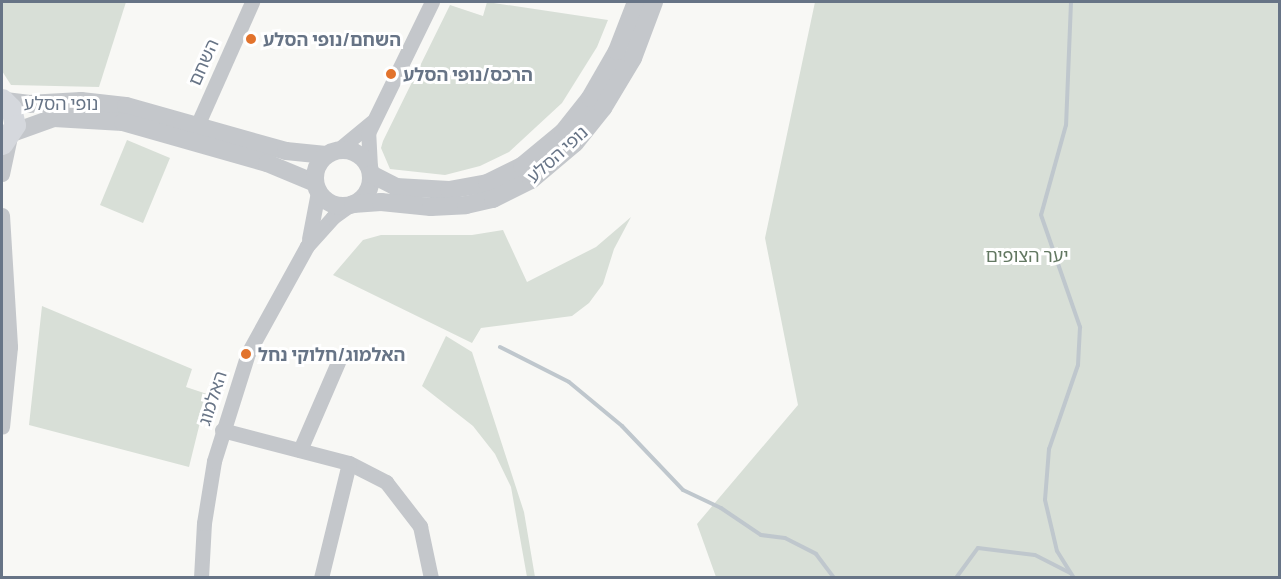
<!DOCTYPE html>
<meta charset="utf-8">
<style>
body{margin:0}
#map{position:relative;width:1281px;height:579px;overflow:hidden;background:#f8f8f5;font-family:Manrope,"Noto Sans Hebrew",sans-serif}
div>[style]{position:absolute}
.green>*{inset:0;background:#d8dfd7}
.stream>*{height:4px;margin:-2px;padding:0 2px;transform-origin:2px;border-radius:2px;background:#bfc7cd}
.minor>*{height:15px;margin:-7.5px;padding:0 7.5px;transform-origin:7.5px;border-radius:7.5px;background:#c4c7cb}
.tertiary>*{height:18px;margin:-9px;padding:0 9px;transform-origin:9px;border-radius:9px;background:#c4c7cb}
.tertiary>.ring{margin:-9px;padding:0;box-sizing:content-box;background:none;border:18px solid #c4c7cb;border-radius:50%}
.secondary>*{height:21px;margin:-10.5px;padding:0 10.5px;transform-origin:10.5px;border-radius:10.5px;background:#d5d8dd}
.dots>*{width:16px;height:16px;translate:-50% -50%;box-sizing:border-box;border:3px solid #fff;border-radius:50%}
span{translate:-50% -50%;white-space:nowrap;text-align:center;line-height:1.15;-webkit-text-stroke:6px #fff;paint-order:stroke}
.poi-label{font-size:18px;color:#677486;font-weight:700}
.left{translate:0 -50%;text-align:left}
.street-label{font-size:18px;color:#677486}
.park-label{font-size:18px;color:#637862}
.frame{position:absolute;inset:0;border:3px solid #677486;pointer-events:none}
</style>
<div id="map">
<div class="green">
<i style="clip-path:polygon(2px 2px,126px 2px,99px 87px,11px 85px,2px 71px)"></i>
<i style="clip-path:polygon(487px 2px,608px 20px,597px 47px,562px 103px,509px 152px,480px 166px,445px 175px,390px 169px,381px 148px,383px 141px,450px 5px,483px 16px)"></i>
<i style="clip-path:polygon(815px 2px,1279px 2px,1279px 577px,716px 577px,697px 524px,798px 405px,765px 238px)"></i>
<i style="clip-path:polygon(127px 140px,170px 158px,143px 223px,100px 205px)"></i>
<i style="clip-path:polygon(631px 217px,614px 249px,603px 284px,589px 303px,572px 316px,481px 328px,472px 343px,333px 275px,363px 240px,381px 235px,472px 235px,503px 230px,527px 282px,596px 247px)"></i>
<i style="clip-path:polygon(42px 306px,192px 369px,186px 387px,207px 394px,189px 467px,29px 425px)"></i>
<i style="clip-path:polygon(446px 336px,472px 352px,524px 512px,535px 577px,527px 577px,511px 487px,495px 454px,473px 426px,422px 386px)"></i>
</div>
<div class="stream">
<i style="left:1071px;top:2px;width:123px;rotate:92.3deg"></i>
<i style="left:1066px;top:125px;width:93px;rotate:105.5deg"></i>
<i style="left:1041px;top:215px;width:119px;rotate:70.8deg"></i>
<i style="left:1080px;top:327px;width:38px;rotate:93deg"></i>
<i style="left:1078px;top:365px;width:89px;rotate:109deg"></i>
<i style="left:1049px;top:449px;width:51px;rotate:94.5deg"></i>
<i style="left:1045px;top:500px;width:52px;rotate:76.8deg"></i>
<i style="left:1057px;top:551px;width:32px;rotate:58deg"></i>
<i style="left:500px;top:347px;width:77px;rotate:26.9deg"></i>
<i style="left:569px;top:382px;width:69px;rotate:39.7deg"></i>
<i style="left:622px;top:426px;width:88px;rotate:46.4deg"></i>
<i style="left:683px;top:490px;width:42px;rotate:25.3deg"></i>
<i style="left:721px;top:508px;width:48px;rotate:34deg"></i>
<i style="left:761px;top:535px;width:24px;rotate:7deg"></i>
<i style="left:785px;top:538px;width:35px;rotate:27deg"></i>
<i style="left:816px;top:554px;width:30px;rotate:53deg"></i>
<i style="left:956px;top:578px;width:37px;rotate:-54deg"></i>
<i style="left:978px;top:548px;width:57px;rotate:7deg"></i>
<i style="left:1035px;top:555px;width:39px;rotate:27deg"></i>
</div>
<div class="minor">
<i style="left:192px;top:137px;width:148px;rotate:-66deg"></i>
<i style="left:338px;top:150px;width:44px;rotate:-39.5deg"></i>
<i style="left:370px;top:167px;width:34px;rotate:-93deg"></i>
<i style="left:368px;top:133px;width:146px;rotate:-64deg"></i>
<i style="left:2px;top:174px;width:38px;rotate:-78deg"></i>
<i style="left:2px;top:215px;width:132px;rotate:86.5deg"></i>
<i style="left:10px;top:347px;width:80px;rotate:95.7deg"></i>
<i style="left:309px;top:239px;width:48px;rotate:-79.2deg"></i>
<i style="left:222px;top:430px;width:131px;rotate:14.6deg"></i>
<i style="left:349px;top:463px;width:42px;rotate:27.2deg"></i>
<i style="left:386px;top:482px;width:56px;rotate:52.3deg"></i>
<i style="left:420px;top:526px;width:53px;rotate:78.1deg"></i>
<i style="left:300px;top:450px;width:96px;rotate:-66.6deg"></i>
<i style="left:201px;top:578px;width:55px;rotate:-86.9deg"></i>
<i style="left:204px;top:523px;width:63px;rotate:-80.8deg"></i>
<i style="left:214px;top:461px;width:113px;rotate:-72.5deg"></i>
<i style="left:248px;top:353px;width:122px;rotate:-61.1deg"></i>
<i style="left:307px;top:246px;width:39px;rotate:-48deg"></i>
<i style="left:333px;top:217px;width:19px;rotate:-36deg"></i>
<i style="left:321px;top:578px;width:118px;rotate:-76.3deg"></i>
</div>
<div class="tertiary">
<i style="left:5px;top:101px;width:23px;rotate:7deg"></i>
<i style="left:28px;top:104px;width:53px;rotate:-3.2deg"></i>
<i style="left:81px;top:101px;width:45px;rotate:6.3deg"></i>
<i style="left:126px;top:106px;width:166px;rotate:15.7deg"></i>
<i style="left:286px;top:151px;width:40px;rotate:5.7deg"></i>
<i style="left:12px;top:133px;width:45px;rotate:-19.7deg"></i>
<i style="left:54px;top:118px;width:69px;rotate:3.3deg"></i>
<i style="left:123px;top:122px;width:150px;rotate:15.9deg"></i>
<i style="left:267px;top:163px;width:52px;rotate:22.6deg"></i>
<i class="ring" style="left:315px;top:150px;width:38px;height:38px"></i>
<i style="left:371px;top:174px;width:28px;rotate:27deg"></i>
<i style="left:396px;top:187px;width:53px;rotate:3.2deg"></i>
<i style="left:449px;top:190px;width:39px;rotate:-10deg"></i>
<i style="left:487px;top:183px;width:39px;rotate:-26deg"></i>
<i style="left:522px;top:166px;width:53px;rotate:-39.7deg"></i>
<i style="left:563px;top:132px;width:43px;rotate:-51.5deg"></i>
<i style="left:590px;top:98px;width:54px;rotate:-60.1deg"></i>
<i style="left:617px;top:51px;width:53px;rotate:-68.8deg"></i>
<i style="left:353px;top:204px;width:28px;rotate:-4deg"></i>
<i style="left:381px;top:202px;width:50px;rotate:5.7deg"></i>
<i style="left:431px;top:207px;width:35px;rotate:-3deg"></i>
<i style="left:466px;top:205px;width:28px;rotate:-13deg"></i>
<i style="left:493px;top:199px;width:42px;rotate:-26.6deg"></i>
<i style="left:531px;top:180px;width:57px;rotate:-40.1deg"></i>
<i style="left:575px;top:143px;width:45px;rotate:-51.3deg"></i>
<i style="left:603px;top:108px;width:58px;rotate:-59deg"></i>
<i style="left:633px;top:58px;width:60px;rotate:-69.4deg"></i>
</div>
<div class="secondary">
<i style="left:2px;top:99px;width:13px;rotate:45deg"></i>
<i style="left:11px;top:108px;width:17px;rotate:77deg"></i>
<i style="left:15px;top:125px;width:23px;rotate:124deg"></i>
</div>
<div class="dots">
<i style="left:251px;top:39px;background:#e2732c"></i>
<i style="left:391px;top:74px;background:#e2732c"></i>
<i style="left:246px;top:354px;background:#e2732c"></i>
</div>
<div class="poi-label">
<span class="left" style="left:263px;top:39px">השחם/נופי הסלע</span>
<span class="left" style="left:403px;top:74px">הרכס/נופי הסלע</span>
<span class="left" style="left:258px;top:354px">האלמוג/חלוקי נחל</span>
</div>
<div class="street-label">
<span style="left:203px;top:62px;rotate:-66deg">השחם</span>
<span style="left:61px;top:103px">נופי הסלע</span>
<span style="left:557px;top:154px;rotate:-42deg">נופי הסלע</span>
<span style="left:212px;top:398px;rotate:-72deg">האלמוג</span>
</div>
<div class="park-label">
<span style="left:1027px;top:255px">יער הצופים</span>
</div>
<div class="frame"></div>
</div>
